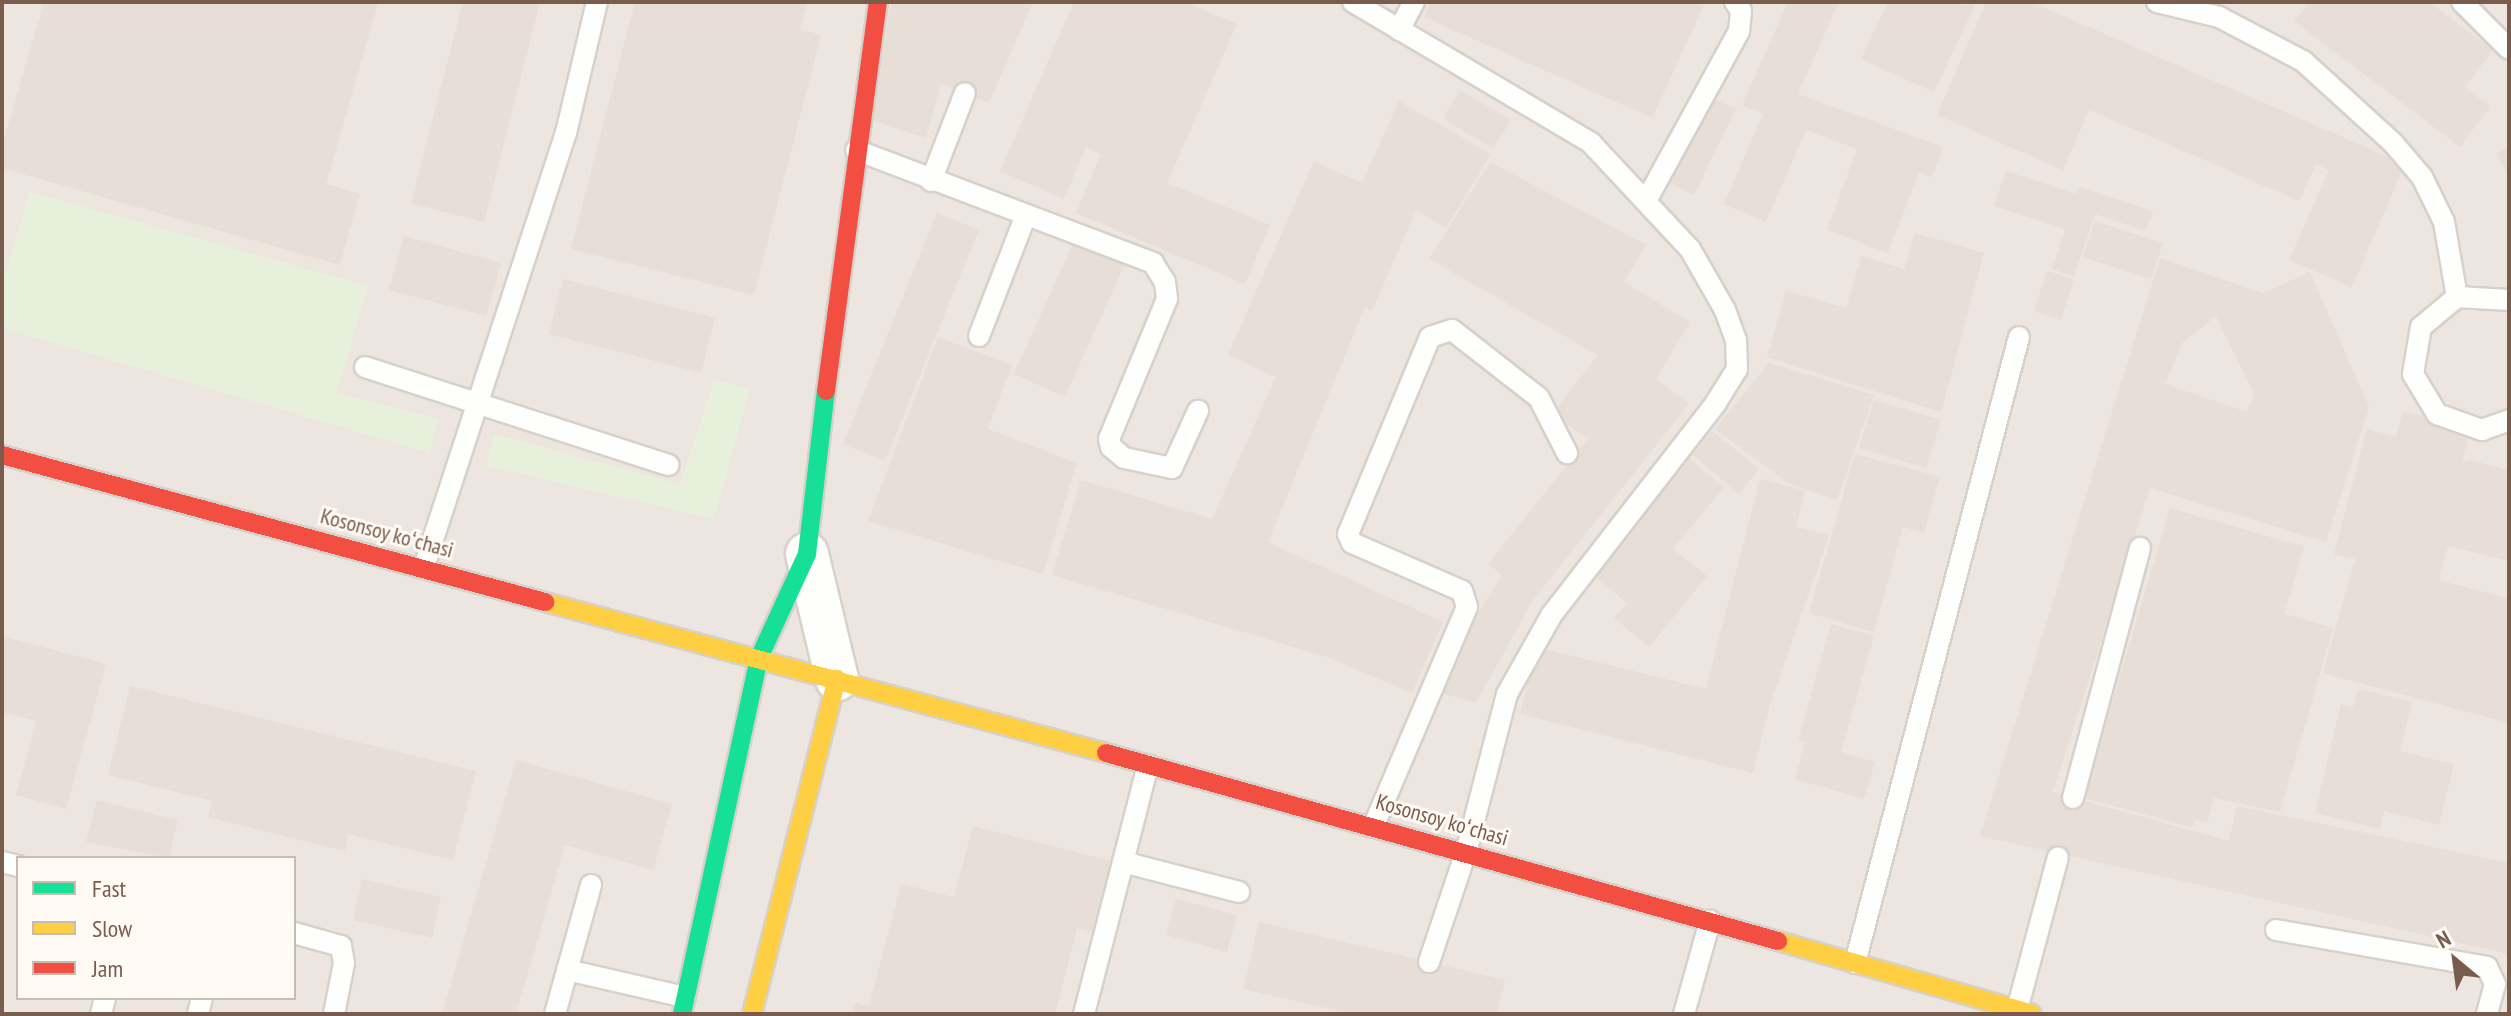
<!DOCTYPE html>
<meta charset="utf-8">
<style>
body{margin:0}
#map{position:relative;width:2511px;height:1016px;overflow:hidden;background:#f9f5f0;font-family:"PT Sans Narrow",sans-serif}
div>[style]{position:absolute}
.industrial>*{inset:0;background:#ede5e0}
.green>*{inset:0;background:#e7f0db}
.building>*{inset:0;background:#e6ded7}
.roads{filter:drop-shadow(2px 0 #d7d1cb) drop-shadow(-2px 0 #d7d1cb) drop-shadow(0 2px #d7d1cb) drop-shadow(0 -2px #d7d1cb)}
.lane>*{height:20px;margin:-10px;padding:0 10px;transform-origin:10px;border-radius:10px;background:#fefefd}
.street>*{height:42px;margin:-21px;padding:0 21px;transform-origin:21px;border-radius:21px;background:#fefefd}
.fast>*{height:18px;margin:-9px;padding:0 9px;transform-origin:9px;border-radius:9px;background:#16e098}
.slow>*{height:18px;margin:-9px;padding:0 9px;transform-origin:9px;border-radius:9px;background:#ffcf43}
.jam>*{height:18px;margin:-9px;padding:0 9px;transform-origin:9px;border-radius:9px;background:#f24e42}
span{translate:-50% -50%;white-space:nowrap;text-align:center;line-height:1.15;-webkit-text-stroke:6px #fffaf3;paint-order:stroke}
.street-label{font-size:22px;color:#7a5c4d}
.frame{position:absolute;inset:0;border:4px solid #7a5c4d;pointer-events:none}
.legend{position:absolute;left:16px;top:856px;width:280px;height:144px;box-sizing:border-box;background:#fffaf3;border:2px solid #cabbb1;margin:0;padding:10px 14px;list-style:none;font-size:24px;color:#7a5c4d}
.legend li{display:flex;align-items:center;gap:16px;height:40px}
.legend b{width:40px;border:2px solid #cabbb1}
.north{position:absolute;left:2415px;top:920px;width:80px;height:80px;-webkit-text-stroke:6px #fffaf3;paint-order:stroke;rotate:331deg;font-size:22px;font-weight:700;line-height:32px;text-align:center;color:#7a5c4d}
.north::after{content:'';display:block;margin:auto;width:28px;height:36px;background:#7a5c4d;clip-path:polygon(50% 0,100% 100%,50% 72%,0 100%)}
</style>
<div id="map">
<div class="industrial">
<i style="clip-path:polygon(evenodd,2px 2px,2509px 2px,2509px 1014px,2px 1014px,2px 2px,18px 858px,294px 858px,294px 998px,18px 998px,18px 858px)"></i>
</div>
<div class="green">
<i style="clip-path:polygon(30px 192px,368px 286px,337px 393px,439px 419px,430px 453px,2px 328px,2px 282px)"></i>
<i style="clip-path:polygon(714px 380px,750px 389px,714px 519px,486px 466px,494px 434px,680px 484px)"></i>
</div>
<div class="building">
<i style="clip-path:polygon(44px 2px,378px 2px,326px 184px,360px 194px,340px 265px,2px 168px,2px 146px)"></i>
<i style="clip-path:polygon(463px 2px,540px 2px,484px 222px,411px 203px)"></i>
<i style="clip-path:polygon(635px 2px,808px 2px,800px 29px,821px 35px,754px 295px,571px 249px)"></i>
<i style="clip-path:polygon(891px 2px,1033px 2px,989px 103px,941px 84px,926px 138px,873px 121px)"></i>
<i style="clip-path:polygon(1074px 2px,1185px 2px,1237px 24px,1167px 183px,1270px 225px,1245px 284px,1076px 213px,1101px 154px,1086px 147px,1064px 199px,1000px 171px)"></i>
<i style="clip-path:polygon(1431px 2px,1691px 2px,1703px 7px,1652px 118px,1424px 17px)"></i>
<i style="clip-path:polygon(1788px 2px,1839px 2px,1798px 94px,1943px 147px,1932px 177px,1919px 172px,1888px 253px,1827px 230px,1857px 149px,1806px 130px,1766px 222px,1724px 204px,1763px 114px,1742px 105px)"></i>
<i style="clip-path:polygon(1888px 2px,1975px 5px,1934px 92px,1861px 59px)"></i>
<i style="clip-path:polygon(1986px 2px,2031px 2px,2405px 164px,2352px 287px,2289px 260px,2329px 170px,2316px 164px,2299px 201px,2089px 110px,2063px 170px,1937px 115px)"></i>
<i style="clip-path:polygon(2310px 2px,2429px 2px,2493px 50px,2465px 87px,2490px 107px,2460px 147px,2294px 21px)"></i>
<i style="clip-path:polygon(1460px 90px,1511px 120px,1493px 149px,1443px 118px)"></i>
<i style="clip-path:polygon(1707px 96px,1736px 109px,1694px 195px,1666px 182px)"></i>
<i style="clip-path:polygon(1399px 101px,1491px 154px,1446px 228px,1416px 210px,1372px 311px,1365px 307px,1268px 542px,1443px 622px,1412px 693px,1327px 657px,1052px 575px,1081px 480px,1212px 519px,1276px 377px,1228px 355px,1314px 161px,1362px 183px)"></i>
<i style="clip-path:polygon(2509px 147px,2509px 179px,2497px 153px)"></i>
<i style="clip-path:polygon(1490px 162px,1646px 245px,1624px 282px,1690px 322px,1656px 379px,1689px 404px,1533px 600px,1476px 703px,1441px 693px,1467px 632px,1502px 575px,1488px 564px,1588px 439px,1552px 414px,1598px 355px,1429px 259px)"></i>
<i style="clip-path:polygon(2006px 171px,2076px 194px,2079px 187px,2153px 211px,2146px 231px,2095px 214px,2074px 276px,2052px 269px,2065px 229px,1994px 206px)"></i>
<i style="clip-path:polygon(937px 213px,979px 230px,885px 461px,843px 444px)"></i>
<i style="clip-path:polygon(2095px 221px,2163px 243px,2151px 279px,2083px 257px)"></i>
<i style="clip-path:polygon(1915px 233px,1984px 253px,1941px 412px,1767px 357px,1786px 291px,1846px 308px,1861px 256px,1904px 269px)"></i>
<i style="clip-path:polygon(404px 236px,501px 263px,486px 316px,389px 290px)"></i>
<i style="clip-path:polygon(1075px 239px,1126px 261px,1065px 397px,1014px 374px)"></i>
<i style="clip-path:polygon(evenodd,2160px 258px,2263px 293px,2310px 272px,2369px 407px,2326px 542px,2150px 488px,2053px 792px,2229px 841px,2237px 806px,2509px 863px,2509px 954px,1980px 836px,2160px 258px,2216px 316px,2254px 394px,2247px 412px,2165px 384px,2182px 343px,2216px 316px)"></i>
<i style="clip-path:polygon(2047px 271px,2074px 279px,2061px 320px,2034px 311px)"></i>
<i style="clip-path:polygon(563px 279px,715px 318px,701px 373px,549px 334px)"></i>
<i style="clip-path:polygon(938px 337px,1012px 365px,988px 429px,1077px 463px,1043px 574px,868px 521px)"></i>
<i style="clip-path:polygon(1769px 363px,1874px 395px,1837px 500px,1788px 483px,1715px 429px)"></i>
<i style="clip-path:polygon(1874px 400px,1941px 420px,1926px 468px,1859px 448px)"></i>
<i style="clip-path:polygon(2403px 411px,2471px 428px,2462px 463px,2470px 460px,2509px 470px,2509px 561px,2448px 546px,2439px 580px,2509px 599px,2509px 723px,2323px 673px,2355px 559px,2334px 554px,2367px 429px,2396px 437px)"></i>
<i style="clip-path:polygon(1712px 431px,1759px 469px,1739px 494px,1693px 455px)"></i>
<i style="clip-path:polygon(1855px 454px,1940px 477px,1924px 533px,1903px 527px,1874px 632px,1809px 613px)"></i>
<i style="clip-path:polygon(1687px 457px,1724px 487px,1673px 549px,1707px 576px,1649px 647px,1614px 618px,1627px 603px,1592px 574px)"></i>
<i style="clip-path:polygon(1760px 479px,1805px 491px,1796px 527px,1829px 535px,1770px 705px,1753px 773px,1520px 714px,1537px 647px,1706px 689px)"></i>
<i style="clip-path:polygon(2170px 508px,2304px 547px,2284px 614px,2333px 628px,2280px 812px,2214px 798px,2207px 823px,2195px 819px,2192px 827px,2084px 798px)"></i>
<i style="clip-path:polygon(1831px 624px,1874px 636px,1841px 752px,1875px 762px,1864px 799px,1795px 779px,1805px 742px,1798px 740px)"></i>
<i style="clip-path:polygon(2px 636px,106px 664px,66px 809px,16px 795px,36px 721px,2px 712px)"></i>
<i style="clip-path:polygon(130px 686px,476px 771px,453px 860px,348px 834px,345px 851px,208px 817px,212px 801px,108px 775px)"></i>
<i style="clip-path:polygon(2358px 689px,2412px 702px,2400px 751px,2454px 764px,2439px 825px,2384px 811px,2380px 829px,2315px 813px,2341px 704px,2353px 707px)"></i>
<i style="clip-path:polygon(516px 760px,672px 804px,653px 870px,565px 845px,516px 1014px,442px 1014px)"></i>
<i style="clip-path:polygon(97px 800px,178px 820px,169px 858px,86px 842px)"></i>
<i style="clip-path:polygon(973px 826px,1111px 861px,1093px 932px,1077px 928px,1055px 1014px,852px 1014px,855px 1002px,869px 1006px,901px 884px,954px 897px)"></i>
<i style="clip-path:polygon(362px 879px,441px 897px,432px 938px,353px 920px)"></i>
<i style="clip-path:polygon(1176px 899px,1237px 915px,1227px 952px,1166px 935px)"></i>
<i style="clip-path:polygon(1259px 922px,1505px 980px,1497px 1014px,1352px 1014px,1243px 989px)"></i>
</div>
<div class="roads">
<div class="lane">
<i style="left:1353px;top:2px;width:277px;rotate:30.6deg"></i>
<i style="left:1591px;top:143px;width:145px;rotate:47deg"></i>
<i style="left:1690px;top:249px;width:70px;rotate:60.2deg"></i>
<i style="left:1725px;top:310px;width:32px;rotate:70deg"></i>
<i style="left:1736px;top:340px;width:29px;rotate:88deg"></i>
<i style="left:1737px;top:369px;width:40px;rotate:122deg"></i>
<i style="left:1716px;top:403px;width:269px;rotate:127.8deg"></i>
<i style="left:1551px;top:616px;width:90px;rotate:119.4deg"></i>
<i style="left:1507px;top:694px;width:163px;rotate:104.5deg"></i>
<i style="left:1466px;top:852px;width:116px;rotate:108.6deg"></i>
<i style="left:2157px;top:2px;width:64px;rotate:13.6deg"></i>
<i style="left:2219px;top:17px;width:95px;rotate:27.6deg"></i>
<i style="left:2303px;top:61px;width:122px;rotate:42.3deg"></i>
<i style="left:2393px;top:143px;width:45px;rotate:49.5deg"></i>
<i style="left:2422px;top:177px;width:50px;rotate:63.9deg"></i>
<i style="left:2444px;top:222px;width:76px;rotate:80.2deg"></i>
<i style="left:2462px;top:2px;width:66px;rotate:45deg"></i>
<i style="left:1399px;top:30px;width:32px;rotate:-62deg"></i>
<i style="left:856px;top:150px;width:318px;rotate:20.8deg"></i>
<i style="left:1153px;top:263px;width:22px;rotate:58deg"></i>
<i style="left:1165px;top:282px;width:17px;rotate:83deg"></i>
<i style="left:1167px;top:299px;width:152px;rotate:112.5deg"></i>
<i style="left:1109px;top:439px;width:8px;rotate:76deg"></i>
<i style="left:1111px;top:447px;width:17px;rotate:40deg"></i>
<i style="left:1124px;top:458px;width:49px;rotate:11.8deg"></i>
<i style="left:1172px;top:468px;width:63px;rotate:-65.5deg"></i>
<i style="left:931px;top:181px;width:94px;rotate:-68.9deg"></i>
<i style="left:1646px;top:201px;width:194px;rotate:-61.3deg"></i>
<i style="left:1739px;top:31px;width:20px;rotate:-84deg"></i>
<i style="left:1741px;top:11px;width:11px;rotate:-124deg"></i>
<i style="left:2509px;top:300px;width:52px;rotate:-176.7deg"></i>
<i style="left:2457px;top:297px;width:47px;rotate:140.2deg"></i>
<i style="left:2421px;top:327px;width:48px;rotate:99.7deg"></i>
<i style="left:2413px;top:374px;width:47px;rotate:59deg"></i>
<i style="left:2437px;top:414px;width:48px;rotate:19.6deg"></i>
<i style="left:2482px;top:430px;width:29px;rotate:-20deg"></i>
<i style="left:979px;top:336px;width:130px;rotate:-68.8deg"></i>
<i style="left:365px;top:367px;width:319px;rotate:17.9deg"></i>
<i style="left:424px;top:567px;width:457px;rotate:-71.9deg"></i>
<i style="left:566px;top:133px;width:135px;rotate:-76.7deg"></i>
<i style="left:2073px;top:798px;width:259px;rotate:-75deg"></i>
<i style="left:1374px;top:825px;width:237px;rotate:-66.9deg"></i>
<i style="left:1467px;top:607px;width:17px;rotate:-107deg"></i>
<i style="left:1462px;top:591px;width:120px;rotate:-156.4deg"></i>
<i style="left:1352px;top:543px;width:10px;rotate:-114deg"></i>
<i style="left:1348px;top:534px;width:213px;rotate:-67.4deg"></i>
<i style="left:1430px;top:337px;width:23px;rotate:-18deg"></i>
<i style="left:1452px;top:330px;width:110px;rotate:38deg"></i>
<i style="left:1539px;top:398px;width:62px;rotate:63deg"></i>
<i style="left:2px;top:862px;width:16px;rotate:14deg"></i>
<i style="left:1123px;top:862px;width:120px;rotate:14.5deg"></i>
<i style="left:2276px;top:930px;width:214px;rotate:9.9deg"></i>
<i style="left:2487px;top:967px;width:19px;rotate:65deg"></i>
<i style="left:2495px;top:984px;width:31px;rotate:105deg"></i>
<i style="left:294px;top:933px;width:49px;rotate:15.5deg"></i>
<i style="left:341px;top:946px;width:17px;rotate:80deg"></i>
<i style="left:344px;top:963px;width:52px;rotate:101.1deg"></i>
<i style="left:1855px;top:963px;width:647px;rotate:-75.32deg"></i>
<i style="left:567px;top:970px;width:121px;rotate:12.9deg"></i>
<i style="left:2017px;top:1010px;width:158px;rotate:-75deg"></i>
<i style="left:101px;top:1014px;width:16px;rotate:-76deg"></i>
<i style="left:198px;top:1014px;width:16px;rotate:-76deg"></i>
<i style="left:555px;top:1014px;width:134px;rotate:-74.4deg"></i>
<i style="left:1084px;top:1014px;width:257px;rotate:-75.6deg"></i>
<i style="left:1684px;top:1014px;width:97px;rotate:-74.4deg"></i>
</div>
<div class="street">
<i style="left:807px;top:554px;width:129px;rotate:76.5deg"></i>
</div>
<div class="fast">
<i style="left:682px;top:1014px;width:364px;rotate:-77.8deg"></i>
<i style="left:759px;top:658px;width:115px;rotate:-65.2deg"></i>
<i style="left:807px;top:554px;width:164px;rotate:-83.4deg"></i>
</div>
<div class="slow">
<i style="left:545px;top:602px;width:581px;rotate:15.06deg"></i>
<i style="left:1778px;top:941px;width:264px;rotate:16deg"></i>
<i style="left:752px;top:1014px;width:346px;rotate:-75.8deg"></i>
</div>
<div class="jam">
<i style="left:826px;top:391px;width:392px;rotate:-82.4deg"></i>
<i style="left:2px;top:455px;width:563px;rotate:15.15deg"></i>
<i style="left:1106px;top:753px;width:698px;rotate:15.63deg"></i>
</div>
</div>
<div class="street-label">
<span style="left:387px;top:533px;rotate:15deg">Kosonsoy koʻchasi</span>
<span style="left:1442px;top:820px;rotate:16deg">Kosonsoy koʻchasi</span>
</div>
<div class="frame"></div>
<ul class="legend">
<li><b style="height:10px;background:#16e098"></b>Fast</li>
<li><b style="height:10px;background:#ffcf43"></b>Slow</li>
<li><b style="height:10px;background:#f24e42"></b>Jam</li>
</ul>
<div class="north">N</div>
</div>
